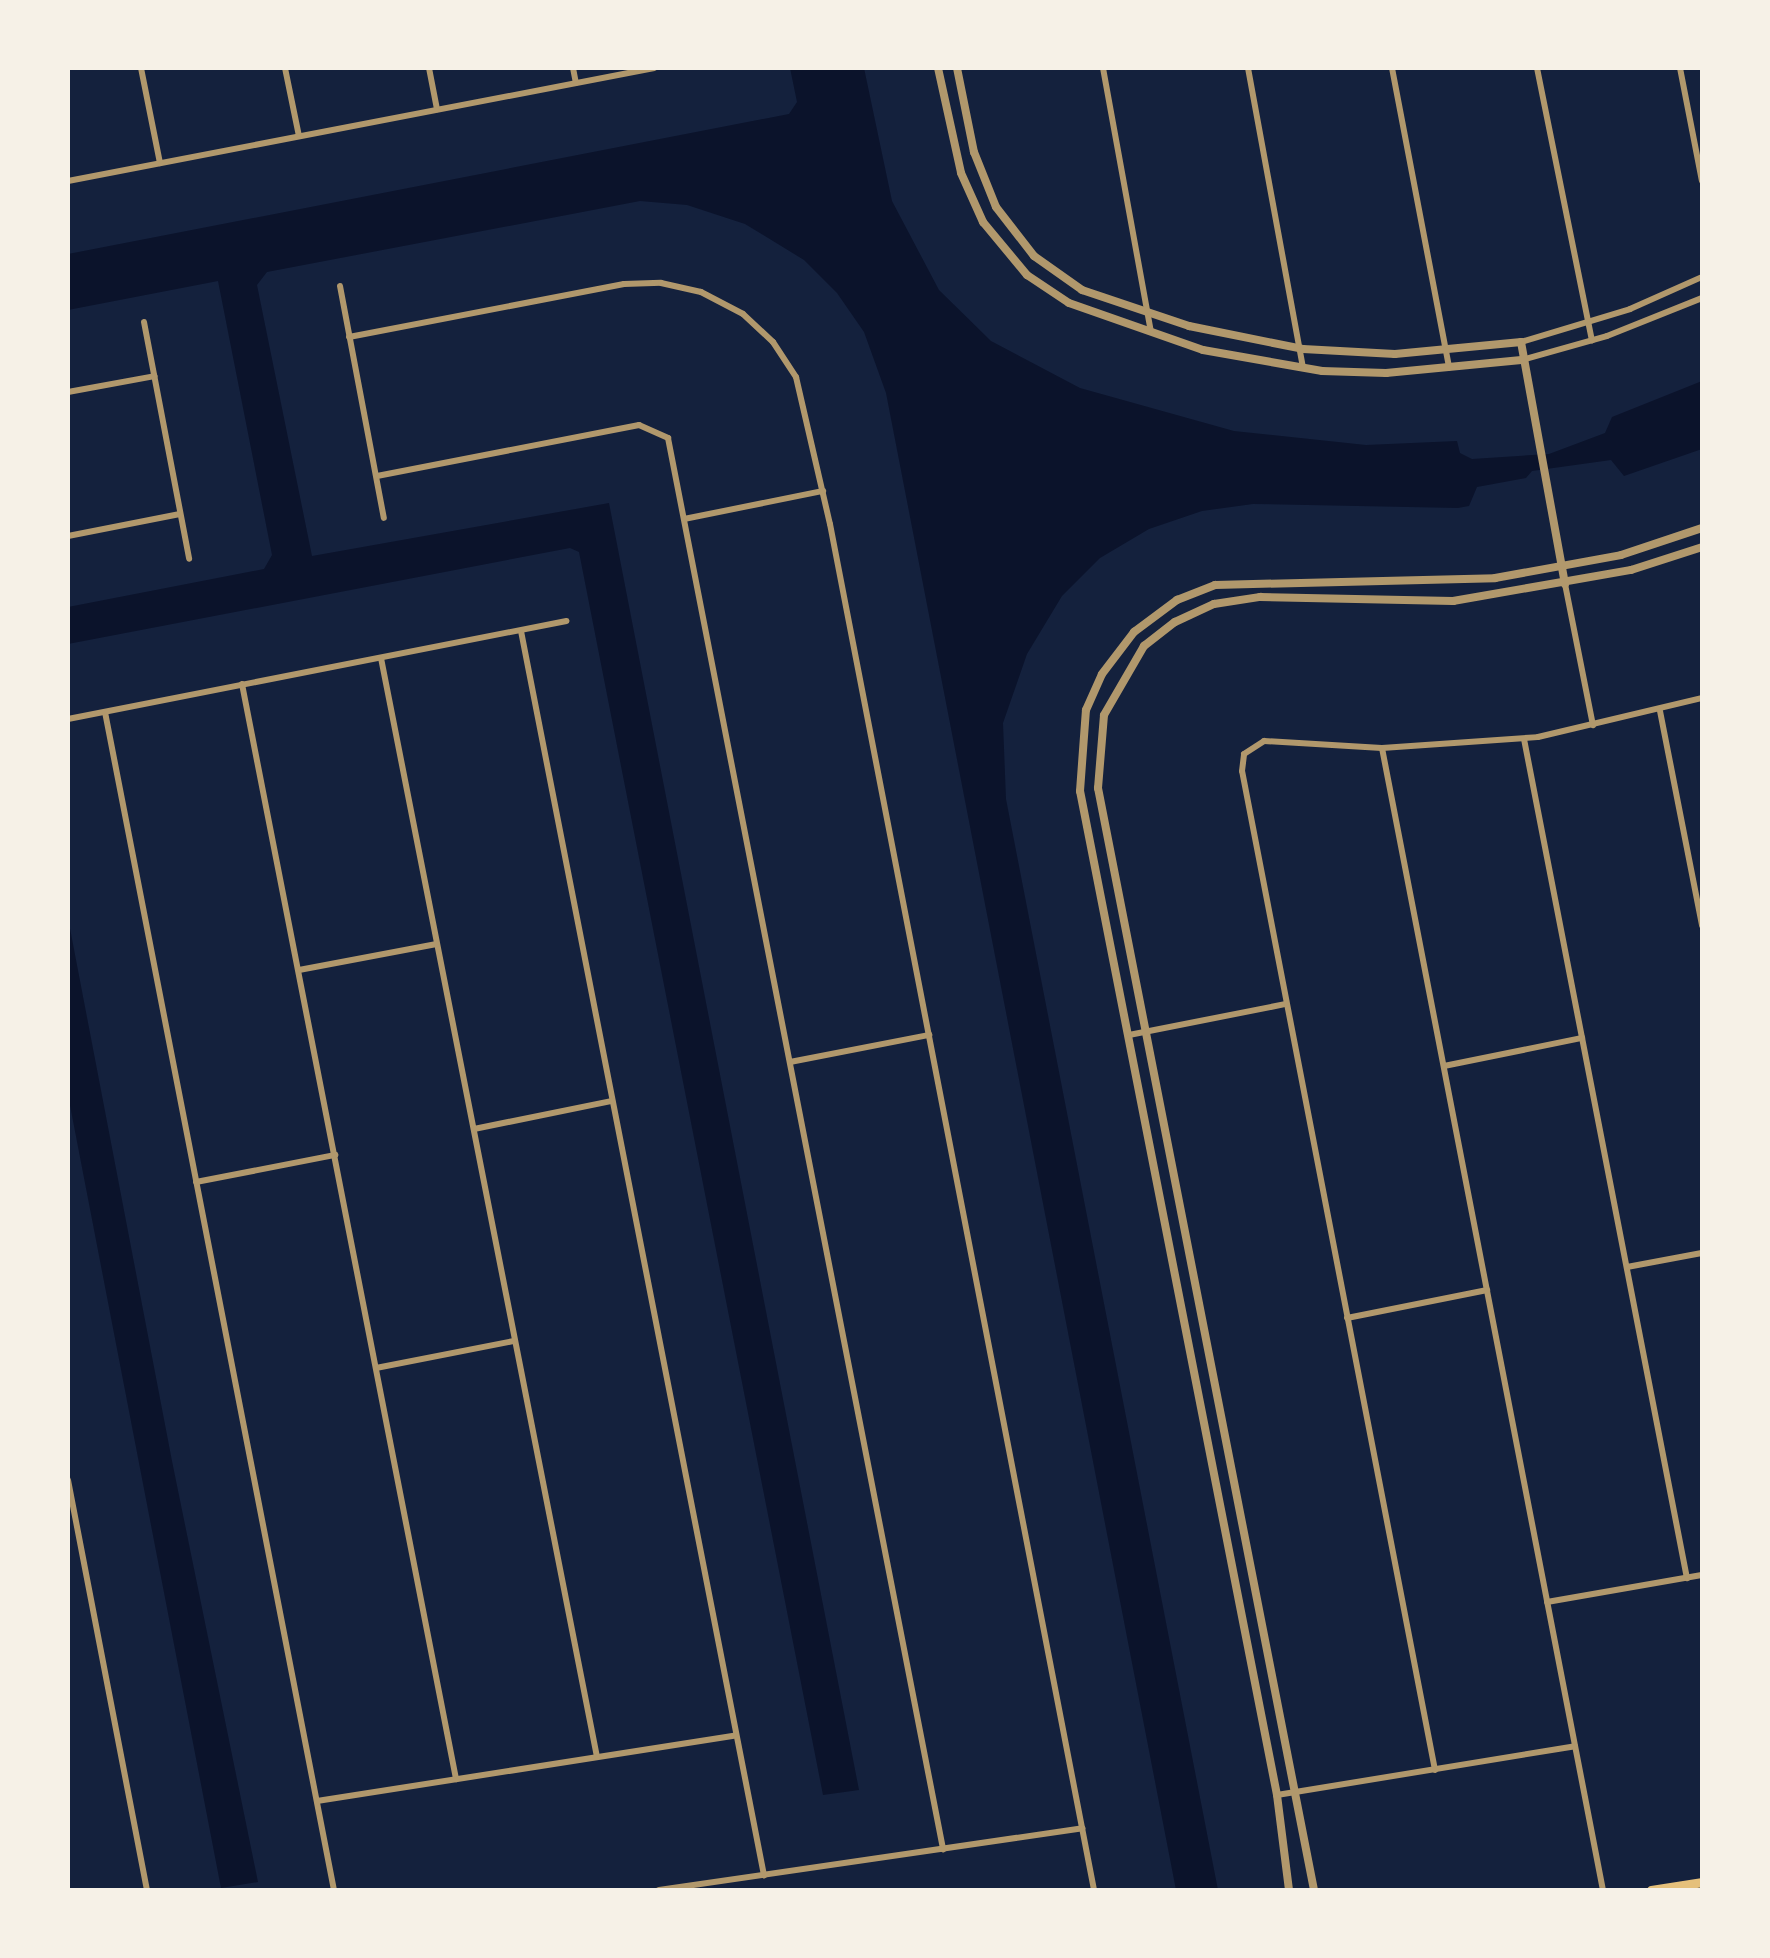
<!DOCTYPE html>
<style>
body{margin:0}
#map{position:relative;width:1770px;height:1958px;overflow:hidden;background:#14213d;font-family:"IBM Plex Sans",sans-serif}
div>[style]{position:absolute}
.water>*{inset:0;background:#0b132b}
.minor>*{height:6px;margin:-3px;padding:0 3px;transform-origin:3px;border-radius:3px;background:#b1986c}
.tertiary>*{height:8px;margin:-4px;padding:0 4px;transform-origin:4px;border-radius:4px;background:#b1986c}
.primary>*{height:9px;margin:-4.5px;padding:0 4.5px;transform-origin:4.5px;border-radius:4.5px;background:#e5c07b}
span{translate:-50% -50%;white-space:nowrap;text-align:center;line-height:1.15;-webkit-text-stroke:10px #f6f1e7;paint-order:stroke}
.frame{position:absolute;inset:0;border:70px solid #f6f1e7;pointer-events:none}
</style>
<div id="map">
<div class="water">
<i style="clip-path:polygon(790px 68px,864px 68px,892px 201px,939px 290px,991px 341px,1080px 388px,1234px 431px,1366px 445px,1457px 441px,1460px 453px,1472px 459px,1549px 454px,1605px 433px,1612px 417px,1702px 381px,1702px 449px,1624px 476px,1611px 460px,1532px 471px,1526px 478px,1477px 487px,1469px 506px,1458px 508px,1253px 504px,1202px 511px,1149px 529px,1100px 558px,1062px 596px,1027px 654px,1003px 723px,1006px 799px,1218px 1890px,1176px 1890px,886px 393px,864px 332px,837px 293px,804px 260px,745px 224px,687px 205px,640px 201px,267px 272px,257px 285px,312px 556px,609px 503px,859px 1790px,823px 1795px,579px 552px,570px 548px,68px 644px,68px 607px,264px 569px,272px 555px,218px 281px,68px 310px,68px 254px,789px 114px,797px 102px)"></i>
<i style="clip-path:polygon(68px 918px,172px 1461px,258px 1882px,221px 1888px,68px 1095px)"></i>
</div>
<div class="minor">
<i style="left:141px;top:68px;width:97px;rotate:78.7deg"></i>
<i style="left:285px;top:68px;width:69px;rotate:78.4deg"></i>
<i style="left:429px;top:68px;width:42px;rotate:79deg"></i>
<i style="left:573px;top:68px;width:15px;rotate:79deg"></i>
<i style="left:1103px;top:68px;width:268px;rotate:79.7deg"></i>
<i style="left:1248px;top:68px;width:305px;rotate:79.6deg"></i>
<i style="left:1392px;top:68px;width:305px;rotate:79.2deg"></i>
<i style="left:1537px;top:68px;width:278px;rotate:78.6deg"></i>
<i style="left:1680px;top:68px;width:115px;rotate:79deg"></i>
<i style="left:68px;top:181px;width:597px;rotate:-10.91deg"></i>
<i style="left:340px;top:286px;width:236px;rotate:79.3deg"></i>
<i style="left:144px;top:322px;width:241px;rotate:79.2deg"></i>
<i style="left:349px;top:337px;width:280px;rotate:-10.9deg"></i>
<i style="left:624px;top:284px;width:37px;rotate:-2deg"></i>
<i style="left:661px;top:283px;width:41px;rotate:12.7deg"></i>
<i style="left:701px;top:292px;width:47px;rotate:27.6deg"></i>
<i style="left:743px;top:314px;width:41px;rotate:43deg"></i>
<i style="left:773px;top:342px;width:42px;rotate:56.7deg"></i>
<i style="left:796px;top:377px;width:151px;rotate:77deg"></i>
<i style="left:830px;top:524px;width:1391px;rotate:79.06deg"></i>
<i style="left:1521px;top:342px;width:114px;rotate:-16.8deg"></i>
<i style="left:1630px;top:309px;width:79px;rotate:-24deg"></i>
<i style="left:1522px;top:360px;width:88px;rotate:-15.8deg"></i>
<i style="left:1607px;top:336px;width:102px;rotate:-21.8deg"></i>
<i style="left:68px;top:392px;width:88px;rotate:-10.4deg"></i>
<i style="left:377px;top:476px;width:267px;rotate:-11deg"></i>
<i style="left:639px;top:425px;width:32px;rotate:24deg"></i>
<i style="left:668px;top:438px;width:1438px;rotate:78.97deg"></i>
<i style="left:684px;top:519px;width:142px;rotate:-11.4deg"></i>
<i style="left:68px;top:536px;width:114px;rotate:-11.1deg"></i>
<i style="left:1565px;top:584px;width:144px;rotate:78.8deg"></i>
<i style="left:521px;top:631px;width:1268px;rotate:78.95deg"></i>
<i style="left:381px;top:658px;width:1120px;rotate:78.88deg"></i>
<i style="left:242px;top:684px;width:1116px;rotate:78.94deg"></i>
<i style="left:1660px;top:711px;width:219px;rotate:78.9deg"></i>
<i style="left:105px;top:712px;width:1200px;rotate:79deg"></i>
<i style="left:68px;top:719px;width:508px;rotate:-11.13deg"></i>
<i style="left:1524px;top:739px;width:855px;rotate:79.01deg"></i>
<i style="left:1382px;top:748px;width:1163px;rotate:79.05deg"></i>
<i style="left:299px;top:970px;width:140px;rotate:-10.7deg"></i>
<i style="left:1129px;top:1035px;width:160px;rotate:-11.2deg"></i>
<i style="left:790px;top:1062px;width:142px;rotate:-11deg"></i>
<i style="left:1444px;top:1066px;width:141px;rotate:-11.5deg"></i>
<i style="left:474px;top:1129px;width:141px;rotate:-11.5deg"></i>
<i style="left:196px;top:1182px;width:142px;rotate:-11deg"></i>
<i style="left:1627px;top:1267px;width:76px;rotate:-10.6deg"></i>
<i style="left:1347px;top:1318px;width:143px;rotate:-11.3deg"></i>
<i style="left:376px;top:1368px;width:141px;rotate:-11.1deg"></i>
<i style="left:68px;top:1480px;width:418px;rotate:79.1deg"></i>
<i style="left:1547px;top:1602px;width:157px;rotate:-9.9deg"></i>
<i style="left:1435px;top:1770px;width:1017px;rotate:-100.93deg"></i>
<i style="left:1242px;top:771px;width:17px;rotate:-83deg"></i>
<i style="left:1244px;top:754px;width:24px;rotate:-33deg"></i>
<i style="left:1264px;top:741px;width:118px;rotate:3.4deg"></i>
<i style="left:1382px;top:748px;width:156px;rotate:-4deg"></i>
<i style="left:1538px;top:737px;width:169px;rotate:-13.4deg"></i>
<i style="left:1277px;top:1795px;width:302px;rotate:-9.3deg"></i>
<i style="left:317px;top:1801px;width:422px;rotate:-8.9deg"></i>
<i style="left:659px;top:1890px;width:428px;rotate:-8.3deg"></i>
</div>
<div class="tertiary">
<i style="left:938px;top:68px;width:107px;rotate:77.6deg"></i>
<i style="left:961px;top:173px;width:54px;rotate:65.8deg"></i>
<i style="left:983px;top:222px;width:69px;rotate:50.3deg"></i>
<i style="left:1027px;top:275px;width:50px;rotate:33.7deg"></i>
<i style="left:1069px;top:303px;width:142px;rotate:19.3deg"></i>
<i style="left:1203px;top:350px;width:121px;rotate:10deg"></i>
<i style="left:1322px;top:371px;width:64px;rotate:1.8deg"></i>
<i style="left:1386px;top:373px;width:136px;rotate:-5.5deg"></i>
<i style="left:957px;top:68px;width:86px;rotate:78.6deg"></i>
<i style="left:974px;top:152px;width:59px;rotate:68.2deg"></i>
<i style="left:996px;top:207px;width:62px;rotate:52.2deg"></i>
<i style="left:1034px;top:256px;width:59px;rotate:35.3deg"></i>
<i style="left:1082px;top:290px;width:113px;rotate:18.6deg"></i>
<i style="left:1189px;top:326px;width:116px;rotate:11.4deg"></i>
<i style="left:1303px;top:349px;width:92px;rotate:3.1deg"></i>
<i style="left:1395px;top:354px;width:127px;rotate:-5.4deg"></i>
<i style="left:1521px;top:342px;width:246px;rotate:79.7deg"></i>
<i style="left:1289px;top:1890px;width:96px;rotate:-97.2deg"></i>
<i style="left:1277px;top:1795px;width:1023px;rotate:-101.1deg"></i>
<i style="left:1080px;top:791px;width:81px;rotate:-85.8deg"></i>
<i style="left:1086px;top:710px;width:39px;rotate:-66deg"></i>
<i style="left:1102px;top:674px;width:53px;rotate:-52.7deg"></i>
<i style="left:1134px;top:632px;width:54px;rotate:-36.7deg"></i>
<i style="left:1177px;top:600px;width:41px;rotate:-21.5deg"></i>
<i style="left:1215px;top:585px;width:280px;rotate:-1.4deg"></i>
<i style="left:1495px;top:578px;width:128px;rotate:-10.3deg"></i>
<i style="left:1621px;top:555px;width:85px;rotate:-18.4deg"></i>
<i style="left:1314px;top:1890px;width:1123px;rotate:-101.09deg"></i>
<i style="left:1098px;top:788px;width:73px;rotate:-85.3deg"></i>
<i style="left:1104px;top:715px;width:80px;rotate:-59.9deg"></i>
<i style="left:1144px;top:646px;width:39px;rotate:-38deg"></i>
<i style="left:1175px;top:622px;width:43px;rotate:-24.8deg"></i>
<i style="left:1214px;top:604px;width:47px;rotate:-8.7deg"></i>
<i style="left:1260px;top:597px;width:193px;rotate:1.2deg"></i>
<i style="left:1453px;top:601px;width:181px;rotate:-9.9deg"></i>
<i style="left:1631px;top:570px;width:75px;rotate:-17.9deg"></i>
</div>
<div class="primary">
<i style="left:1651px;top:1890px;width:52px;rotate:-8.9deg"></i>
</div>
<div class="frame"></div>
</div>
